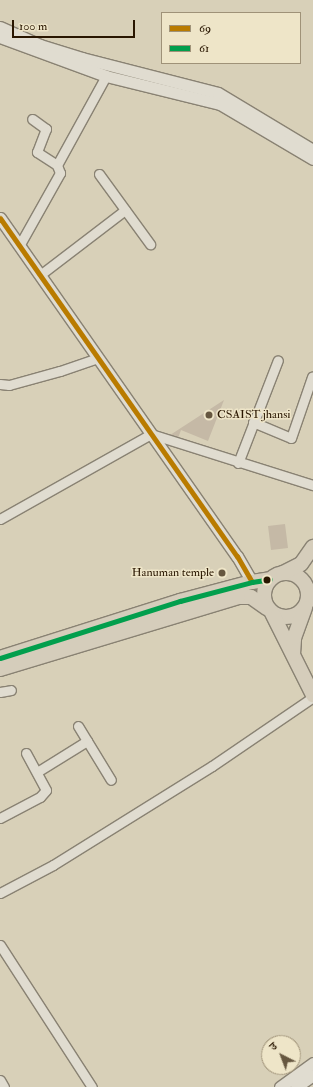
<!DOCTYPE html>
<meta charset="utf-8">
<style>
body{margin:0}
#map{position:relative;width:313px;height:1087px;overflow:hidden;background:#d8d0b8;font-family:"IM FELL Double Pica","Noto Serif Devanagari",serif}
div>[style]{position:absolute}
.building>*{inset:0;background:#c5b9a6}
.roads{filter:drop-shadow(1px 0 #898273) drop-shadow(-1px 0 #898273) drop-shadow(0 1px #898273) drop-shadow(0 -1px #898273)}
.minor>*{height:9px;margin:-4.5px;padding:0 4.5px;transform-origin:4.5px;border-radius:4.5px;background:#e0dcd0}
.tertiary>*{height:11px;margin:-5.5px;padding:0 5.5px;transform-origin:5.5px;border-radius:5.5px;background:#e0dcd0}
.primary>*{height:14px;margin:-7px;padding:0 7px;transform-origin:7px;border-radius:7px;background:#d5cdbb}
.primary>.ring{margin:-7px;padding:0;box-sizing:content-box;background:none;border:14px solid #d5cdbb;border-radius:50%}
.bus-1>*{height:5px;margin:-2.5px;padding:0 2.5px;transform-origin:2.5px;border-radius:2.5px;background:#b97b00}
.bus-2>*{height:5px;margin:-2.5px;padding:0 2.5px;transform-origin:2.5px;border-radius:2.5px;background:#029f4d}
.dots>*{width:11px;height:11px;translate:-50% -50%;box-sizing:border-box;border:2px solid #eee5c8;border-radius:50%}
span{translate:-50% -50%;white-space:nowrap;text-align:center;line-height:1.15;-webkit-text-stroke:3px #eee5c8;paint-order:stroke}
.poi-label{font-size:12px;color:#291600}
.left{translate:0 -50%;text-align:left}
.right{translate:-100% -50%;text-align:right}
.legend{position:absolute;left:161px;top:12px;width:140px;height:52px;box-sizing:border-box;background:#eee5c8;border:1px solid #9f9278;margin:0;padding:5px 7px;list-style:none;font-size:12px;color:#291600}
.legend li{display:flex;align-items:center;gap:8px;height:20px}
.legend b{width:20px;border:1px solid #9f9278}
.north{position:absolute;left:261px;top:1035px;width:40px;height:40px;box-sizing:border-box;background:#eee5c8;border:1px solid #9f9278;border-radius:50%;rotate:318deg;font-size:11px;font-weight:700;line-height:16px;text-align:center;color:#291600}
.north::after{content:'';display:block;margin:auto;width:14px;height:18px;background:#665740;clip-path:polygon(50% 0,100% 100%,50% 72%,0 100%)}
.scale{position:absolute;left:12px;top:20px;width:123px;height:18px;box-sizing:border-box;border:2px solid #291600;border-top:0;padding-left:5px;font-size:12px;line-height:14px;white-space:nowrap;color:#291600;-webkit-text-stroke:3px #eee5c8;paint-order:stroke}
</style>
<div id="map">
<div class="building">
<i style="clip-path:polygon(224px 400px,208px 441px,181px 430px,177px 441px,167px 437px)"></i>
<i style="clip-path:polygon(285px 524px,288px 548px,271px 550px,268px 526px)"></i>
</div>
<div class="roads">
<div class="minor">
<i style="left:57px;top:165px;width:102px;rotate:-61.2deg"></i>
<i style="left:99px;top:174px;width:87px;rotate:53.9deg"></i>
<i style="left:19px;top:246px;width:84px;rotate:-60.7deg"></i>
<i style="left:60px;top:173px;width:9px;rotate:-111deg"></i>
<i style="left:57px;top:165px;width:24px;rotate:-147deg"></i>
<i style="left:37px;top:152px;width:25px;rotate:-69deg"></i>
<i style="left:46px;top:129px;width:17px;rotate:-144deg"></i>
<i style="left:40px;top:275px;width:107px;rotate:-37.4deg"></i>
<i style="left:0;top:384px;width:9px;rotate:6deg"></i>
<i style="left:9px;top:385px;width:53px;rotate:-15.4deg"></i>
<i style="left:60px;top:371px;width:40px;rotate:-18.9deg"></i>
<i style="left:253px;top:422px;width:41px;rotate:22.8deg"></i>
<i style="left:291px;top:438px;width:65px;rotate:-71deg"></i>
<i style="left:238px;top:463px;width:110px;rotate:-68.8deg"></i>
<i style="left:0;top:519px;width:173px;rotate:-29.4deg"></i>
<i style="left:151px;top:434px;width:170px;rotate:17.5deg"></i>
<i style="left:0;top:692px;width:11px;rotate:-10deg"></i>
<i style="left:78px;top:726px;width:63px;rotate:58.6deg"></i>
<i style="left:37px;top:772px;width:59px;rotate:-31.8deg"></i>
<i style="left:0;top:818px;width:45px;rotate:-27.7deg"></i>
<i style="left:40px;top:797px;width:9px;rotate:-49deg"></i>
<i style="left:46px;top:790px;width:42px;rotate:-118.4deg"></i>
<i style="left:0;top:893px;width:60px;rotate:-27.8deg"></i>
<i style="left:53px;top:865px;width:187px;rotate:-31.9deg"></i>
<i style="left:212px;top:766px;width:122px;rotate:-34.3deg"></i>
<i style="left:0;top:945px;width:169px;rotate:57.1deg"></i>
<i style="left:0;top:1080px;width:8px;rotate:60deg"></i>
</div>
<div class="tertiary">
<i style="left:0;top:27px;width:44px;rotate:24.2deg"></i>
<i style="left:40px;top:45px;width:44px;rotate:17.2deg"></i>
<i style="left:82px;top:58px;width:140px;rotate:14.4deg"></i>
<i style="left:218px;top:93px;width:111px;rotate:31deg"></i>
<i style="left:0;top:37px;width:113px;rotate:20.2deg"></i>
<i style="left:106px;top:76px;width:117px;rotate:13.8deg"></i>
<i style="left:220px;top:104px;width:108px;rotate:30.6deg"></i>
<i style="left:0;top:218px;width:413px;rotate:55deg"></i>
<i style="left:237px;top:556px;width:30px;rotate:60deg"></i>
<i style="left:280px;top:1087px;width:41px;rotate:-36deg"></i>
<i style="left:296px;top:1087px;width:21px;rotate:-35deg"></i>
</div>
<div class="primary">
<i class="ring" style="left:264px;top:573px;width:30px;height:30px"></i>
<i style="left:283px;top:573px;width:20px;rotate:-27deg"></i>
<i style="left:301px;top:564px;width:21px;rotate:-55deg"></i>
<i style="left:272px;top:613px;width:92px;rotate:63.4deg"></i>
<i style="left:293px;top:654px;width:16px;rotate:-86deg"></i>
<i style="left:294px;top:638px;width:32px;rotate:-70deg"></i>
<i style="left:0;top:658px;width:189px;rotate:-17.6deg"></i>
<i style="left:180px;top:601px;width:74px;rotate:-14.8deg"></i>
<i style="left:252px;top:582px;width:18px;rotate:-9deg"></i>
<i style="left:0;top:669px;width:250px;rotate:-16.8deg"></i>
<i style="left:239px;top:597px;width:12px"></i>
<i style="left:251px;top:597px;width:19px;rotate:35deg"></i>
</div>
</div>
<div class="bus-1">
<i style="left:0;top:218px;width:413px;rotate:55deg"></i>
<i style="left:237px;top:556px;width:30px;rotate:60deg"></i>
</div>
<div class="bus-2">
<i style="left:0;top:658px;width:189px;rotate:-17.6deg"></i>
<i style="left:180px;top:601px;width:74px;rotate:-14.8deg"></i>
<i style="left:252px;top:582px;width:18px;rotate:-9deg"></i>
</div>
<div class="dots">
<i style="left:209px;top:415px;background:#665740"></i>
<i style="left:222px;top:573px;background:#665740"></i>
<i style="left:267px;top:580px;background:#291600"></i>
</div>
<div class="poi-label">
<span class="left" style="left:217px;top:415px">CSAIST jhansi</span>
<span class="right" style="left:214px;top:573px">Hanuman temple</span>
</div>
<ul class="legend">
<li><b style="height:5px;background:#b97b00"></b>69</li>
<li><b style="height:5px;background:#029f4d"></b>61</li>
</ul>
<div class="north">उ</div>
<div class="scale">100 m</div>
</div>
